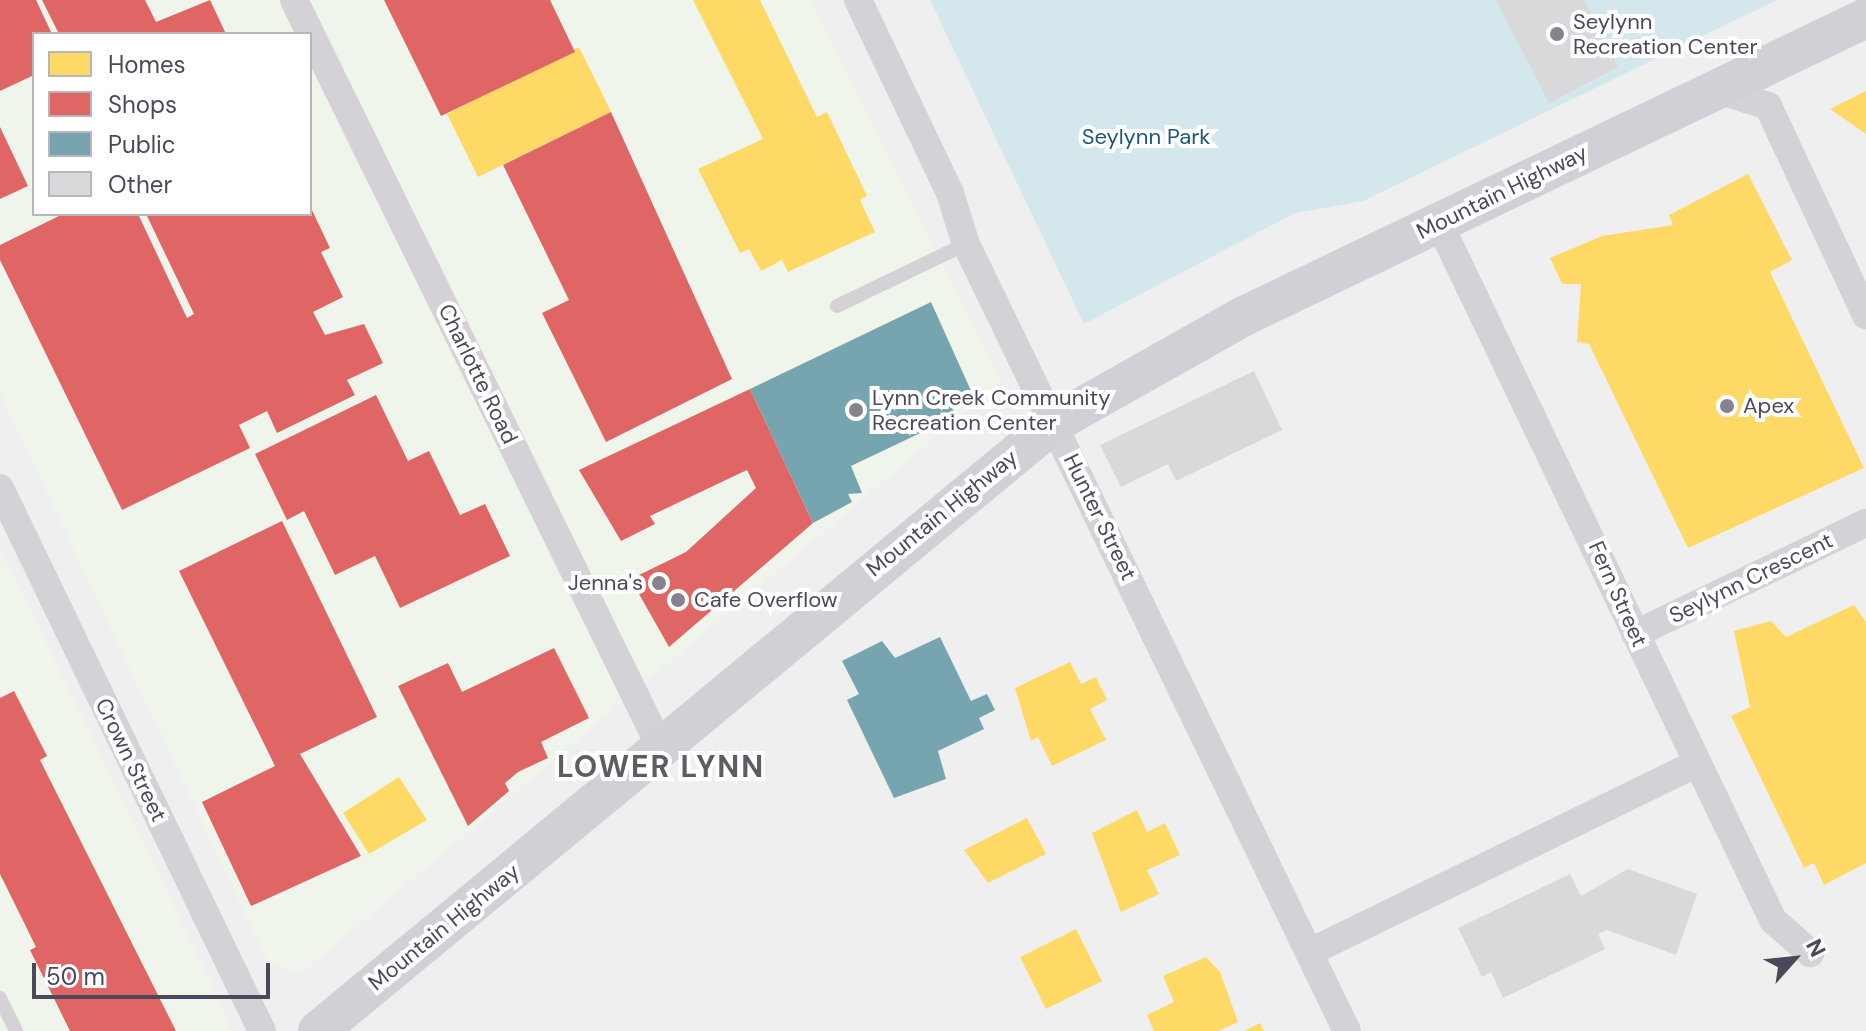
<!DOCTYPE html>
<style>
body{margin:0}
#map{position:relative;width:1866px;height:1031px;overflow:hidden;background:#efefef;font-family:"DM Sans",sans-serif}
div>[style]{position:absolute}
.commercial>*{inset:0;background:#eff5eb}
.green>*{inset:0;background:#d4e7ed}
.homes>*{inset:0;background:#ffd966}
.shops>*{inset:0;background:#e06666}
.public>*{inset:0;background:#76a5af}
.building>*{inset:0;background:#d9d8db}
.lane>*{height:14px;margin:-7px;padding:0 7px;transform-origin:7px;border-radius:7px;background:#d4d2d6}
.street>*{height:28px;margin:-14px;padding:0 14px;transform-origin:14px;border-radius:14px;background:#d4d2d6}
.secondary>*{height:40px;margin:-20px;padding:0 20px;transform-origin:20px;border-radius:20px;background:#d2d0d6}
.dots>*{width:22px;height:22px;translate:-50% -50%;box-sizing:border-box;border:4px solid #fff;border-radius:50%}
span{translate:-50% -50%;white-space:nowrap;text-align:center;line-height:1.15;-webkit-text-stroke:8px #fff;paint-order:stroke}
.poi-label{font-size:22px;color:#4d475a}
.left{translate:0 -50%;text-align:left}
.right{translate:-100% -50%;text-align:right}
.park-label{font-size:22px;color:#1c5577}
.street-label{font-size:22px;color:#4d475a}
.district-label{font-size:30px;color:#5e5b62;font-weight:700;letter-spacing:2px}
.legend{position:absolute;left:32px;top:32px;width:280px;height:184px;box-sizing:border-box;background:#fff;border:2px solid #b8b5bd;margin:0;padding:10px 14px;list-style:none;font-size:24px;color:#4d475a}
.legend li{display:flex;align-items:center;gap:16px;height:40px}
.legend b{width:40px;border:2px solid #b8b5bd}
.north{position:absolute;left:1754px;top:919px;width:80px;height:80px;-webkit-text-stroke:6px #fff;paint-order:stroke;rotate:63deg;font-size:22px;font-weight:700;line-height:32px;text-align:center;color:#4d475a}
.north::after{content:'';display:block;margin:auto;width:28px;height:36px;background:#4d475a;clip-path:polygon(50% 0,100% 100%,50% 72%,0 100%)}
.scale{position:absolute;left:32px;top:963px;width:238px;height:36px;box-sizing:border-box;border:4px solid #4d475a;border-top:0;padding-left:10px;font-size:24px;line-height:28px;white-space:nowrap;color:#4d475a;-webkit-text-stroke:6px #fff;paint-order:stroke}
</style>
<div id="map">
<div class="commercial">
<i style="clip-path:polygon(evenodd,0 0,810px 0,1001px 382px,299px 975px,268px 962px,0 393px,0 0,34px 34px,310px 34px,310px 214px,34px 214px,34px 34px)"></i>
<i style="clip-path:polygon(0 547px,226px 1014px,230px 1031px,0 1031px)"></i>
</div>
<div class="green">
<i style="clip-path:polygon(930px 0,1777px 0,1363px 201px,1295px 213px,1084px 324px)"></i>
</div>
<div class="homes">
<i style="clip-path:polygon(693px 0,760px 0,817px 117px,827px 112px,867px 196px,860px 200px,875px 232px,788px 272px,782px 260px,761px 271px,749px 249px,740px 253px,698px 169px,763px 139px)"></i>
<i style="clip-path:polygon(579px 47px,611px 112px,478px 177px,447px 114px)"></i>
<i style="clip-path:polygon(1866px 91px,1866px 134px,1830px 109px)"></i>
<i style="clip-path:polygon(1748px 174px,1792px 260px,1770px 272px,1864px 468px,1688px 548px,1589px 344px,1577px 342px,1581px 284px,1562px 284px,1550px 258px,1602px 236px,1673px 225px,1669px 215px)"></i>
<i style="clip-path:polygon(1854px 605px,1866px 622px,1866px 863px,1824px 885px,1814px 863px,1804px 868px,1731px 716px,1750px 707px,1734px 631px,1771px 621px,1786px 637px)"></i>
<i style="clip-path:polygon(1070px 662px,1081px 684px,1096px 677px,1107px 700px,1090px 709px,1106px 740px,1052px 766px,1038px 737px,1031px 741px,1015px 688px)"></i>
<i style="clip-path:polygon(399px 777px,427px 820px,369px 854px,343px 813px)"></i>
<i style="clip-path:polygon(1137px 810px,1147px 832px,1165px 823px,1180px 855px,1147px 870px,1159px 894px,1121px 912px,1092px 833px)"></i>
<i style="clip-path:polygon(1027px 818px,1046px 854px,988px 883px,964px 850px)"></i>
<i style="clip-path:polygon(1076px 929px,1102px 981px,1046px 1009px,1020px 957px)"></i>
<i style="clip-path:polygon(1206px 957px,1220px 972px,1238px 1022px,1219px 1031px,1154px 1031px,1147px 1015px,1174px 1002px,1163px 976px)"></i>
<i style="clip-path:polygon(1260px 1023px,1264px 1031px,1244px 1031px)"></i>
</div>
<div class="shops">
<i style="clip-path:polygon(0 0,36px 0,52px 34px,34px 34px,34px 75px,0 91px)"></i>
<i style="clip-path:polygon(42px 0,145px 0,156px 22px,210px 0,226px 34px,59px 34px)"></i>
<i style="clip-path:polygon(384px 0,550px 0,575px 52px,441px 116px)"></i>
<i style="clip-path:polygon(611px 112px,732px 379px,606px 442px,542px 313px,569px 300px,503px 165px)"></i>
<i style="clip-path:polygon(0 127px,28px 186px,0 199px)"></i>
<i style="clip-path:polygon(310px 206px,330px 248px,321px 252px,343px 297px,313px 312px,325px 335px,364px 324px,383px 363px,347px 380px,355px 395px,277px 433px,267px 411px,239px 425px,250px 448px,122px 510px,0 260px,0 245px,63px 214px,138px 214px,187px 318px,194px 314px,146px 214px,310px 214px)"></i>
<i style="clip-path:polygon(750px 389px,813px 523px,669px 647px,639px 594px,645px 591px,639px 575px,686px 552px,756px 488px,747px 470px,650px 516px,655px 524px,621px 541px,579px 470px)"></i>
<i style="clip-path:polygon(376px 395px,408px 461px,429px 451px,460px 515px,485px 504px,510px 556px,400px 608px,375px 556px,335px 575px,304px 511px,287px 520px,255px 454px)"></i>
<i style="clip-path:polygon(282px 521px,377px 717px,300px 754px,361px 856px,251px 906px,202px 802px,275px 766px,179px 571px)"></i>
<i style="clip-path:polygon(554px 648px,589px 718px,541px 742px,548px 758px,518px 772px,505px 783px,509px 791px,468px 826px,398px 686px,448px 663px,462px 692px)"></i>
<i style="clip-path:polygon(14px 691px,47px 756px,40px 760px,176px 1031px,70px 1031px,30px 950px,36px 947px,0 874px,0 698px)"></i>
</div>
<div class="public">
<i style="clip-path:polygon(931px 302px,972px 393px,950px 404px,956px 416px,851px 466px,862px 493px,848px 494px,852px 502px,813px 523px,750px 389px)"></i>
<i style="clip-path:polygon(940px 637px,971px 701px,987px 694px,995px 710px,979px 718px,984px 729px,938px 751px,946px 779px,894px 798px,847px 700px,859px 694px,842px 661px,882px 641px,895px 658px)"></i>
</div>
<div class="building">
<i style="clip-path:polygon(1496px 0,1584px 0,1618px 67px,1549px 103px)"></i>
<i style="clip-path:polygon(1254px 371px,1282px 430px,1176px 481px,1168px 464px,1121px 487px,1100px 445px)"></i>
<i style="clip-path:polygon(1628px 869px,1697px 894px,1676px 955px,1607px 930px,1598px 934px,1605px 949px,1503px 998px,1491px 972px,1482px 977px,1458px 928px,1570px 874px,1581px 896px)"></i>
</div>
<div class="lane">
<i style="left:837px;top:306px;width:143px;rotate:-25.7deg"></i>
<i style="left:0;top:998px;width:37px;rotate:64deg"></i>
</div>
<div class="street">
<i style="left:294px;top:0;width:833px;rotate:63.87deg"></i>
<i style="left:858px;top:0;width:214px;rotate:64.5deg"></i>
<i style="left:950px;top:193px;width:53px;rotate:72.6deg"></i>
<i style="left:966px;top:244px;width:874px;rotate:64.17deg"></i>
<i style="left:1715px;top:89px;width:56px;rotate:17.8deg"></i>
<i style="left:1768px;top:106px;width:231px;rotate:64.9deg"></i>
<i style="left:1439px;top:223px;width:773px;rotate:64.4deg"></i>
<i style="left:1773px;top:920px;width:50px;rotate:41.7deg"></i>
<i style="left:0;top:488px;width:603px;rotate:64.24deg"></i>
<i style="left:1635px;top:634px;width:256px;rotate:-25.7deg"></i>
<i style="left:1310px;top:952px;width:429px;rotate:-26deg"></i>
</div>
<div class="secondary">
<i style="left:318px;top:1031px;width:955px;rotate:-39.56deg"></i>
<i style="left:1054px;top:423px;width:216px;rotate:-29.4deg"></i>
<i style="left:1242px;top:317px;width:692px;rotate:-25.6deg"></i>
</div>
<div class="dots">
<i style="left:1557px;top:34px;background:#86828e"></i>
<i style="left:1727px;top:406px;background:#86828e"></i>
<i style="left:856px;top:410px;background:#86828e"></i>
<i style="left:659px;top:583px;background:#86828e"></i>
<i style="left:678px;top:600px;background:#86828e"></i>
</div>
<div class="poi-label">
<span class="left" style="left:1573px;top:34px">Seylynn<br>Recreation Center</span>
<span class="left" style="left:872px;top:410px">Lynn Creek Community<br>Recreation Center</span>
<span class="left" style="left:1743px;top:406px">Apex</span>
<span class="right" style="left:643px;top:583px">Jenna's</span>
<span class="left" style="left:694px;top:600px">Cafe Overflow</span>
</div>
<div class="park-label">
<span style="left:1146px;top:137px">Seylynn Park</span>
</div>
<div class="street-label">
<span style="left:1502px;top:192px;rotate:-26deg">Mountain Highway</span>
<span style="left:478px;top:374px;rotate:64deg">Charlotte Road</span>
<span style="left:942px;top:513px;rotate:-39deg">Mountain Highway</span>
<span style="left:1100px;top:517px;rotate:64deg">Hunter Street</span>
<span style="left:1751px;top:578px;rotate:-26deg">Seylynn Crescent</span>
<span style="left:1618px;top:594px;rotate:66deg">Fern Street</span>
<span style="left:131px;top:760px;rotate:64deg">Crown Street</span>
<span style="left:444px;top:927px;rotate:-39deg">Mountain Highway</span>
</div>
<div class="district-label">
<span style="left:661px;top:767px">LOWER LYNN</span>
</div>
<ul class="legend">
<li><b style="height:22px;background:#ffd966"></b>Homes</li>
<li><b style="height:22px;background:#e06666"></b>Shops</li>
<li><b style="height:22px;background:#76a5af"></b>Public</li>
<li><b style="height:22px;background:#d9d8db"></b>Other</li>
</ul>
<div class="north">N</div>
<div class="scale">50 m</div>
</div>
